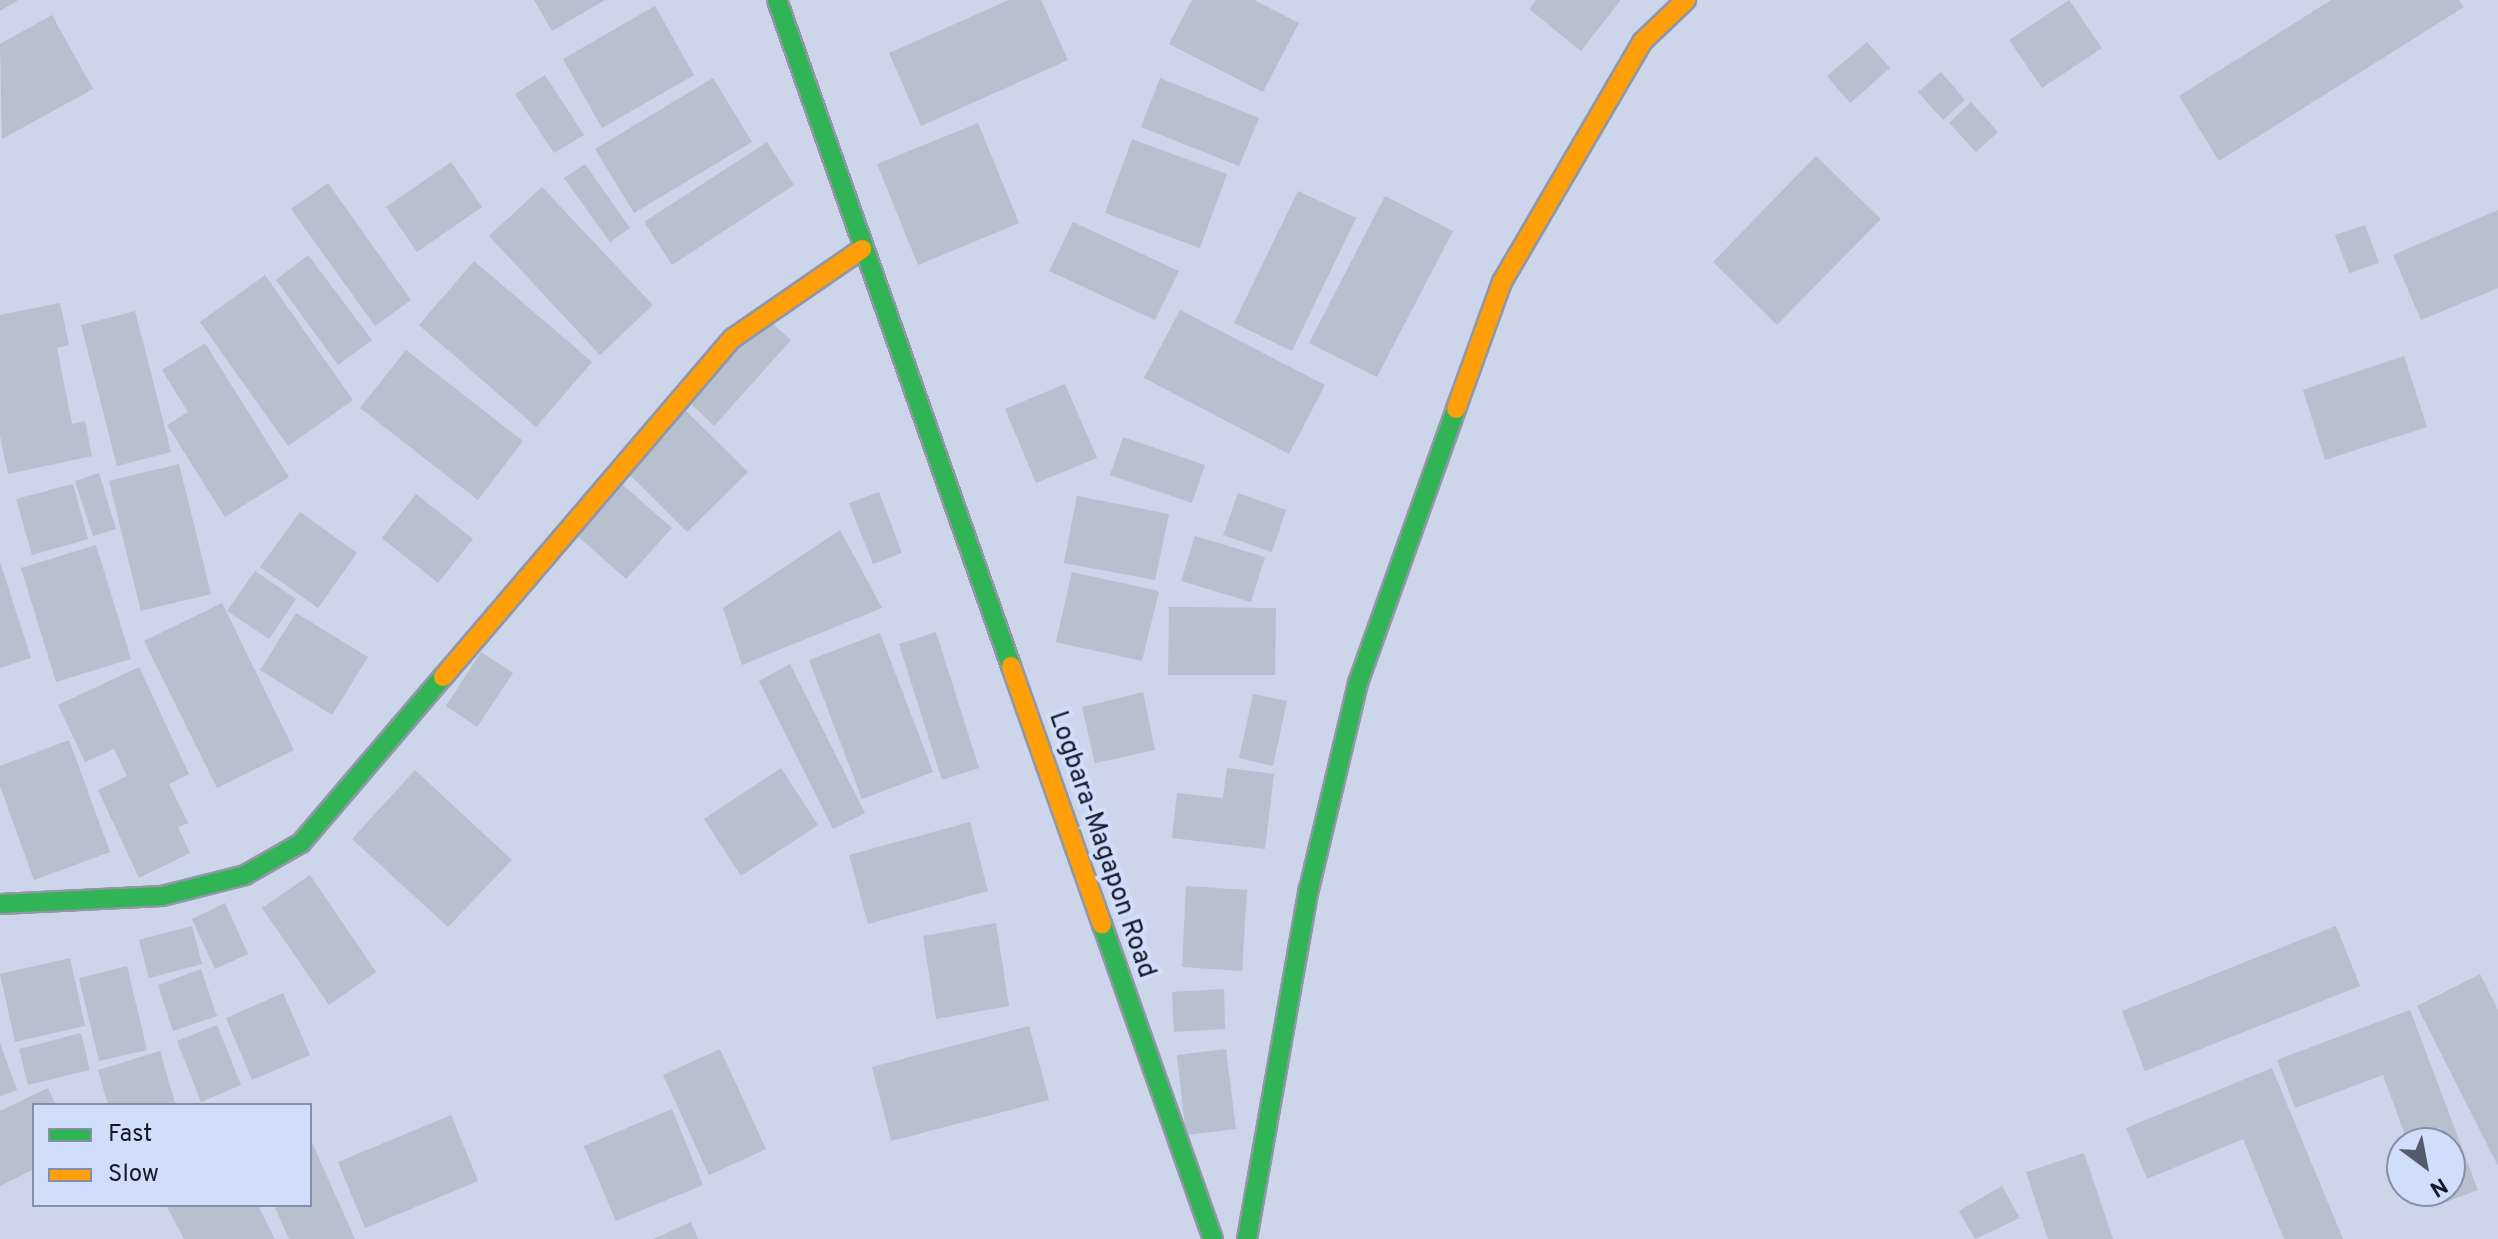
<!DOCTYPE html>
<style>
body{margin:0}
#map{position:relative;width:2498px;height:1239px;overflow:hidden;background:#ccd5e9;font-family:Overpass,sans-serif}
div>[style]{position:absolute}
.building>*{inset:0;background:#b6c0ce}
.roads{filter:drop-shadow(2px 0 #9197a6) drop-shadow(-2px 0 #9197a6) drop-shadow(0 2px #9197a6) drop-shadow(0 -2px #9197a6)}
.fast>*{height:18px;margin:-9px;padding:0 9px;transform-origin:9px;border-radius:9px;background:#30b455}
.slow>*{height:18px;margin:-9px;padding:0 9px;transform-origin:9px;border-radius:9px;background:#ff9f0a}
span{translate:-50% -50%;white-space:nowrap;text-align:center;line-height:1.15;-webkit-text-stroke:8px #d0ddfb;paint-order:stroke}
.street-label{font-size:26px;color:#141926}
.legend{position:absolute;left:32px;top:1103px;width:280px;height:104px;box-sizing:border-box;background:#d0ddfb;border:2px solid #858fa6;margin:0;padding:10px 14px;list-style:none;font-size:24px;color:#141926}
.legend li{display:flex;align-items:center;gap:16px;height:40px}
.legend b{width:40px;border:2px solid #858fa6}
.north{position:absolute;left:2386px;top:1127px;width:80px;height:80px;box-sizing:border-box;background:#d0ddfb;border:2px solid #858fa6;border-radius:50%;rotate:148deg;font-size:22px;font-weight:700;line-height:32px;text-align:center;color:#141926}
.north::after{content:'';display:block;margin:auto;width:28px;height:36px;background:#545b6a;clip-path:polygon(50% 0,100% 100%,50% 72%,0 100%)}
</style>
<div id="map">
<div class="building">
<i style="clip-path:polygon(0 0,18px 0,0 11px)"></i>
<i style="clip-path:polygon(534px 0,605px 0,552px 31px)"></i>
<i style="clip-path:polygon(1009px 0,1041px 0,1068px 60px,921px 126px,889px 53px)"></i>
<i style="clip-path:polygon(1192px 0,1254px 0,1299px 23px,1263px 92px,1169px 44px)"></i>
<i style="clip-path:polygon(1536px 0,1619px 0,1620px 1px,1581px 51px,1529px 9px)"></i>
<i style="clip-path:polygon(2069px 0,2102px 48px,2042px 88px,2009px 40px)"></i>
<i style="clip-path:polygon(2331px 0,2459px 0,2464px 7px,2219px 161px,2179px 96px)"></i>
<i style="clip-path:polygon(655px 6px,694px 75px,602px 128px,563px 59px)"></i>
<i style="clip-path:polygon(52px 15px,93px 89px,2px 139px,0 44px)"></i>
<i style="clip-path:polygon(1867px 42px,1890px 68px,1850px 103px,1827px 76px)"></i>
<i style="clip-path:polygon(1941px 72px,1965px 100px,1943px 120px,1918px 92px)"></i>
<i style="clip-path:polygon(545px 75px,584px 135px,554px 153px,515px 94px)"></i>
<i style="clip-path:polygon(713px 78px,752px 142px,634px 213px,595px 149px)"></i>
<i style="clip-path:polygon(1160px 78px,1259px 118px,1239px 166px,1141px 127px)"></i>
<i style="clip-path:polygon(1971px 102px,1998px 132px,1976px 152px,1949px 123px)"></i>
<i style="clip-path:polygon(978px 123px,1019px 223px,918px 265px,877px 164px)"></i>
<i style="clip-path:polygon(1132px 139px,1227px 174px,1200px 248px,1105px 213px)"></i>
<i style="clip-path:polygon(767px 142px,794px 185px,672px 265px,644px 222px)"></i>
<i style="clip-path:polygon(1816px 156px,1881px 219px,1777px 325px,1713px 262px)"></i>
<i style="clip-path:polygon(451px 162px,482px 207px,417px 252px,386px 207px)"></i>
<i style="clip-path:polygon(585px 164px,630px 228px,610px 242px,564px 178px)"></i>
<i style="clip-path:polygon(328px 183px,411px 300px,375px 326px,291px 209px)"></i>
<i style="clip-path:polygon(542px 187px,653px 305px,600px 355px,489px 236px)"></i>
<i style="clip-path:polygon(1298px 191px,1356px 218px,1292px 351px,1234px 323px)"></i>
<i style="clip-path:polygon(1385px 196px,1453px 231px,1377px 377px,1309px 343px)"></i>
<i style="clip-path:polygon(2498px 210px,2498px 288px,2421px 320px,2393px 255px)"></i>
<i style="clip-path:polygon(1073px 222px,1179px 271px,1155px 320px,1049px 271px)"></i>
<i style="clip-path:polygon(2365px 225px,2379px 263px,2349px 273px,2335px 235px)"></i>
<i style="clip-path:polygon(308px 255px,372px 340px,338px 365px,276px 280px)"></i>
<i style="clip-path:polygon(474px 261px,592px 362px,536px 427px,419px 325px)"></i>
<i style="clip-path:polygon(265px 275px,353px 400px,288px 446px,200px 322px)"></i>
<i style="clip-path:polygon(60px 303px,69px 345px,57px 348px,72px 424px,85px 421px,92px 456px,8px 474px,0 436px,0 315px)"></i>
<i style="clip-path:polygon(1180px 310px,1325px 385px,1289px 454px,1144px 378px)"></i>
<i style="clip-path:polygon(135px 311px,171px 452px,117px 466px,81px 325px)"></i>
<i style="clip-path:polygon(766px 318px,791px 340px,714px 426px,689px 402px)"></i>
<i style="clip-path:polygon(205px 343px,289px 477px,225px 517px,167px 425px,188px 412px,162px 370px)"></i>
<i style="clip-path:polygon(406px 350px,523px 441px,478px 500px,360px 408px)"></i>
<i style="clip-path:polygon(2404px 356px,2427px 427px,2325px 460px,2303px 390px)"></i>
<i style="clip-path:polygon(1065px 384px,1097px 458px,1036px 483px,1005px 409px)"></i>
<i style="clip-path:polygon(684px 409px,748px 472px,687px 532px,624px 469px)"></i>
<i style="clip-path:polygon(1123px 437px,1205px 465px,1192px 503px,1110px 475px)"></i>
<i style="clip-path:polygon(179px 464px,211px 594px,141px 611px,109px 481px)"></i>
<i style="clip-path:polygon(99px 473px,116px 529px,93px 536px,75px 481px)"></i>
<i style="clip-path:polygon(616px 479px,672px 528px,626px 579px,571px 530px)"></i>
<i style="clip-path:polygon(73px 484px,88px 539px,32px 555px,16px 499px)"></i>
<i style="clip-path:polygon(879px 492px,902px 553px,873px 564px,849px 503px)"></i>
<i style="clip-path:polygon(1238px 493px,1286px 510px,1272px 552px,1223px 535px)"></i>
<i style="clip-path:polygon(416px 494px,473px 539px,438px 583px,382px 538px)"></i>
<i style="clip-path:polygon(1077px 496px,1169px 514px,1155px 580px,1064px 563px)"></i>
<i style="clip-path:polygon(300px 512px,357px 553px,318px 608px,260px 567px)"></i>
<i style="clip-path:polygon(840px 530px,882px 608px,742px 665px,723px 608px)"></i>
<i style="clip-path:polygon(1195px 536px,1265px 557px,1251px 602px,1181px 581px)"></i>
<i style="clip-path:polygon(96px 545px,131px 659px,56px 682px,21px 568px)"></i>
<i style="clip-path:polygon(0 562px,31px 658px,0 668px)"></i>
<i style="clip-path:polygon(255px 571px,296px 599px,269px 639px,227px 611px)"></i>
<i style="clip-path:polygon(1072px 572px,1159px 591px,1142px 661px,1056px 642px)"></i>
<i style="clip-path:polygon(222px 603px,294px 750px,217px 788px,144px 641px)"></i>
<i style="clip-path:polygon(1169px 607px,1276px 608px,1275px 675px,1168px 675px)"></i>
<i style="clip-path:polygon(296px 613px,368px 657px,332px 715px,260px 670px)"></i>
<i style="clip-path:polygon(936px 632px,979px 768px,942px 780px,899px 644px)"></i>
<i style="clip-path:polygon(880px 633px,933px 772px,862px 799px,809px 660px)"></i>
<i style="clip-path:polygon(481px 652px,513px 673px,477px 727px,446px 706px)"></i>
<i style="clip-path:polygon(790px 664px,865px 813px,833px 829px,759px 681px)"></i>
<i style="clip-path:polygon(139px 667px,189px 774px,169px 784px,188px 823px,178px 827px,190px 853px,139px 878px,98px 790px,127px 776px,114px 749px,85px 762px,58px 705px)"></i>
<i style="clip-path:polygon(1143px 692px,1155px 750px,1095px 763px,1082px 707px)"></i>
<i style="clip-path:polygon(1253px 694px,1287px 701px,1273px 766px,1239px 758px)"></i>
<i style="clip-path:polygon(69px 740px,110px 852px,34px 880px,0 786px,0 766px)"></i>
<i style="clip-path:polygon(781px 768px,818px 825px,741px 876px,704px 819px)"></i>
<i style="clip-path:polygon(1227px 768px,1274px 774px,1265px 849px,1172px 838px,1177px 793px,1223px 798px)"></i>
<i style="clip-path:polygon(415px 770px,512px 860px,448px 927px,352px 839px)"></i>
<i style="clip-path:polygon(970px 822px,988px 891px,868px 924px,849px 855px)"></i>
<i style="clip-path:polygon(310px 875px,376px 972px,329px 1005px,262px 908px)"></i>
<i style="clip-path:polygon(1186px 886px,1247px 890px,1242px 971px,1182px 967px)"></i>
<i style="clip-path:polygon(225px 903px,248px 954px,215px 969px,192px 919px)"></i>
<i style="clip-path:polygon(996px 923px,1009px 1006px,936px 1019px,923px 936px)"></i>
<i style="clip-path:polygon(192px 926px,202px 964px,149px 978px,139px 940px)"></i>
<i style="clip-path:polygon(2336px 926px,2360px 986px,2145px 1071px,2122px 1011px)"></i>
<i style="clip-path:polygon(70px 958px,85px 1026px,15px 1042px,0 974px)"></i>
<i style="clip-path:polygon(127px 966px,147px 1050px,99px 1061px,79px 978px)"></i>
<i style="clip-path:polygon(201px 969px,217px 1016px,173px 1031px,158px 985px)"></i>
<i style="clip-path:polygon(2480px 974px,2498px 1010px,2498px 1166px,2417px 1006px)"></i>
<i style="clip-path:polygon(1224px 989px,1225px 1029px,1174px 1032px,1172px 992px)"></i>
<i style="clip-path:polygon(283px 993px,310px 1055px,252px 1080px,226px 1018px)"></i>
<i style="clip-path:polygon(2410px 1010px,2478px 1190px,2432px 1207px,2426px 1191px,2450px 1191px,2450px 1143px,2408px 1143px,2383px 1075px,2295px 1108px,2277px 1060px)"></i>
<i style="clip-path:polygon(217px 1025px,241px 1085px,201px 1102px,177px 1041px)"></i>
<i style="clip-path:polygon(1029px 1026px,1049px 1100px,891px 1141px,872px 1067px)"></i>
<i style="clip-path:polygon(81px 1033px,90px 1070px,28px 1085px,19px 1049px)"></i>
<i style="clip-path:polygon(0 1043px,17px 1090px,0 1096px)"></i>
<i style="clip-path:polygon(720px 1049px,766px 1149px,709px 1175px,663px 1075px)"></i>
<i style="clip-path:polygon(1226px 1049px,1236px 1129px,1186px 1135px,1177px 1055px)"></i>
<i style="clip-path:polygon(160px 1051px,175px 1103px,108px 1105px,98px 1070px)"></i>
<i style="clip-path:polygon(2272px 1068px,2343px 1239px,2284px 1239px,2243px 1139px,2147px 1179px,2126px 1128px)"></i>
<i style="clip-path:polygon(48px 1088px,56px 1105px,34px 1105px,34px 1169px,0 1186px,0 1111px)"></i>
<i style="clip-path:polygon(672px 1109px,703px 1185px,616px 1221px,584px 1146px)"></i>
<i style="clip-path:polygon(451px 1115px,478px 1181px,365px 1228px,338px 1162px)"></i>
<i style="clip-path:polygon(310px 1138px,355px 1239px,289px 1239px,274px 1205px,310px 1205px)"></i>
<i style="clip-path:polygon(2084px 1153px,2113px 1239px,2048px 1239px,2026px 1172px)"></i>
<i style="clip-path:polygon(2002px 1186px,2020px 1218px,1975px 1239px,1959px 1211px)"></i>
<i style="clip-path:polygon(166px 1205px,258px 1205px,275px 1239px,184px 1239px)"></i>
<i style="clip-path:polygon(691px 1222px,698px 1239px,653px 1239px)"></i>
</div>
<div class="roads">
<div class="fast">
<i style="left:777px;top:0;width:706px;rotate:70.64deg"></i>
<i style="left:0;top:904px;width:162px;rotate:-2.8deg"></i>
<i style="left:162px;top:896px;width:86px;rotate:-14.2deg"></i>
<i style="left:245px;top:875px;width:64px;rotate:-29.7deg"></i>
<i style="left:301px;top:843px;width:218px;rotate:-49.5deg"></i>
<i style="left:1102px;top:924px;width:334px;rotate:70.6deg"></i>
<i style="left:1247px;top:1239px;width:355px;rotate:-80deg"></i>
<i style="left:1309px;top:889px;width:212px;rotate:-76.6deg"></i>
<i style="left:1358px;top:683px;width:291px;rotate:-70.3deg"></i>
</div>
<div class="slow">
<i style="left:1456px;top:409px;width:135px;rotate:-70.1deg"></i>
<i style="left:1502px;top:282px;width:278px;rotate:-59.7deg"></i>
<i style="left:1642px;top:42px;width:61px;rotate:-43.7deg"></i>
<i style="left:1011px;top:666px;width:274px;rotate:70.6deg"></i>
<i style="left:443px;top:677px;width:446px;rotate:-49.5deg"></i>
<i style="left:733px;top:338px;width:157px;rotate:-34.6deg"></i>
</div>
</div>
<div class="street-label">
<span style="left:1101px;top:845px;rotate:71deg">Logbara-Magapon Road</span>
</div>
<ul class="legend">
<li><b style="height:10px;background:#30b455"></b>Fast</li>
<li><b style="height:10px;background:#ff9f0a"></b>Slow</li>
</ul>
<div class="north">N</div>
</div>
